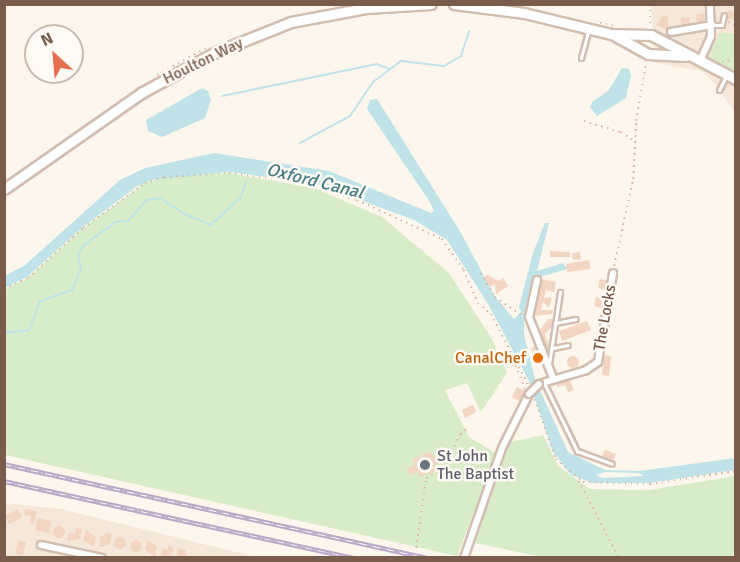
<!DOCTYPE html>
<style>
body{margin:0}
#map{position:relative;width:740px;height:562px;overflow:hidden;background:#fdf6ec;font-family:Signika,sans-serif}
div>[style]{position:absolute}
.residential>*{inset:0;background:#f5e8da}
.green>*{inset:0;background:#d8ecc9}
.water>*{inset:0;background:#bfe3e8}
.stream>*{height:2px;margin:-1px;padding:0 1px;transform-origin:1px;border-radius:1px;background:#bfe3e8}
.building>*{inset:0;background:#f3d5c3}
.round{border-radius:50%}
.path>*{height:1.5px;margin-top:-0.75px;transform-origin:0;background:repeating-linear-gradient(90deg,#d9b8a5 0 1.5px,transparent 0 6px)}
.roads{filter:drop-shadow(2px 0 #d1beb0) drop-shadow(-2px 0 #d1beb0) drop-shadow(0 2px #d1beb0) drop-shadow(0 -2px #d1beb0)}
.lane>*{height:3px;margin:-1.5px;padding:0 1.5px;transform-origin:1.5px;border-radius:1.5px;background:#fff}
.street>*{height:6px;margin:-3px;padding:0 3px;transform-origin:3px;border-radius:3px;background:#fff}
.secondary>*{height:9px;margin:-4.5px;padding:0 4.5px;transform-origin:4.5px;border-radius:4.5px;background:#fff}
.rail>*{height:4.5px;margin-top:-2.25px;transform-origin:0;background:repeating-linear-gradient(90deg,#fffaf3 0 7px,#b9a8c9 0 14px);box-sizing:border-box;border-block:2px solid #b9a8c9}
.bridges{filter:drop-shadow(2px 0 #d1beb0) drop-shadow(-2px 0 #d1beb0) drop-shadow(0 2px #d1beb0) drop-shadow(0 -2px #d1beb0)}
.street-bridge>*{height:6px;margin:-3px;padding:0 3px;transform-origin:3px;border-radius:3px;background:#fff}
.dots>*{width:16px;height:16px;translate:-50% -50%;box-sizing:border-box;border:3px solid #fffaf3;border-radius:50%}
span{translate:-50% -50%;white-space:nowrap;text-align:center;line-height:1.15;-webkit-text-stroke:5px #fffaf3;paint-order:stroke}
.street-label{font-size:16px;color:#7a5c4d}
.food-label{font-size:16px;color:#c56008}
.right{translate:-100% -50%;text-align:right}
.worship-label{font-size:16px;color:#5b616d}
.left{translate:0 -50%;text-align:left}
.water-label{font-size:18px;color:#437c86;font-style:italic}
.frame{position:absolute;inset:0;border:6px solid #7a5c4d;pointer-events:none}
.north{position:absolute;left:24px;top:24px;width:60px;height:60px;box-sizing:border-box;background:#fffaf3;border:2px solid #cabbb1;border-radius:50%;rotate:334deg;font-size:16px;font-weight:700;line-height:24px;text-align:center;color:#7a5c4d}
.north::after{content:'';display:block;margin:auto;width:21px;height:27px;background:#e76f51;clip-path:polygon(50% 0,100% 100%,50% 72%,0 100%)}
</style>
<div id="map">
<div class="residential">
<i style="clip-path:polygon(651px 5px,735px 5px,735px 113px,716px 85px,701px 71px,655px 63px)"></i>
<i style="clip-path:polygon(4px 503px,62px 509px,256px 557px,5px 557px)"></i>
</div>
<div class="green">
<i style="clip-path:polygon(719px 33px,735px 33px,735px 73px,725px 71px,709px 57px)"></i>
<i style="clip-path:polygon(229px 173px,314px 188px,382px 217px,449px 273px,492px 339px,507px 373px,481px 412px,467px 383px,445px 390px,469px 437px,497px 454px,457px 556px,5px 455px,5px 289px,28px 278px,83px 228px,145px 183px,164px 177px)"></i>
<i style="clip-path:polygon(543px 435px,558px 466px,590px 489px,649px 490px,735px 476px,735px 557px,542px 557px,475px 543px,510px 442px)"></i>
</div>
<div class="water">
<i style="clip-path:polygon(622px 68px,629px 69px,631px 75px,626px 98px,597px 116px,590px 107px,592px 102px,609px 90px)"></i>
<i style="clip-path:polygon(202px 88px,208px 91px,211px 100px,205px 118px,162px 137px,148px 131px,146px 120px)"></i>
<i style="clip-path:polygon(evenodd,377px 99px,461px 233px,494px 295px,514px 319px,521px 312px,519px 307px,533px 253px,545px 223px,549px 223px,537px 271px,563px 263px,567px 269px,537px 278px,524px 314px,524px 335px,535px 379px,568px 452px,605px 470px,640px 471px,735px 458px,735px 470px,650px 483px,592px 483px,571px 475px,553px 452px,529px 381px,488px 304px,447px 240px,414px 220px,314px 183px,228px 172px,152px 180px,136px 187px,83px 227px,27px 277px,5px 288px,5px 276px,25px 265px,120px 180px,145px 168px,214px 153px,329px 171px,431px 213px,434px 211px,430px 202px,367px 109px,370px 100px,377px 99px,605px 472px,639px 473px,644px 476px,602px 478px,596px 475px,605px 472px)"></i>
</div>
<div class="stream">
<i style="left:222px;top:96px;width:157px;rotate:-11.7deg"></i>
<i style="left:376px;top:64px;width:15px;rotate:20deg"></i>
<i style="left:300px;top:143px;width:57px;rotate:-28.4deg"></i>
<i style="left:350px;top:116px;width:41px;rotate:-55.9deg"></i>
<i style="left:373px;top:82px;width:35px;rotate:-37deg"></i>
<i style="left:401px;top:61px;width:43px;rotate:6.6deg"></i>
<i style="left:444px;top:66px;width:20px;rotate:-30deg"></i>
<i style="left:461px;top:56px;width:26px;rotate:-72deg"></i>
<i style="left:4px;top:333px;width:25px;rotate:-7deg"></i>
<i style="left:29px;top:330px;width:31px;rotate:-69deg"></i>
<i style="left:40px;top:301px;width:34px;rotate:-19deg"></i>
<i style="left:72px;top:290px;width:23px;rotate:-67deg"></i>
<i style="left:81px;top:269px;width:15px;rotate:-101deg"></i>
<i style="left:78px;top:254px;width:11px;rotate:-56deg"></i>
<i style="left:84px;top:245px;width:39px;rotate:-36deg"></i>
<i style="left:116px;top:222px;width:12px;rotate:-5deg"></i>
<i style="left:128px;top:221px;width:28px;rotate:-48deg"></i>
<i style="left:147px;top:200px;width:13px;rotate:-9deg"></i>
<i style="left:160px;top:198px;width:30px;rotate:33deg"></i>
<i style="left:185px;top:214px;width:28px;rotate:23deg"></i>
<i style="left:211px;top:225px;width:41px;rotate:-43deg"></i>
<i style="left:241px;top:197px;width:16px;rotate:-72deg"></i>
</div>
<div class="building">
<i style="clip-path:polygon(728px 10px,736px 11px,736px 19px,728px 19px)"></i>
<i style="clip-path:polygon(705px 13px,706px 21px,697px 23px,696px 15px)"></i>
<i style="clip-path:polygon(663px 15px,668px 17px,668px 30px,656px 25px)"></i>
<i style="clip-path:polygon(689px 17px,690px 24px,682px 27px,680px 18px)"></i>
<i style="clip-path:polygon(550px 251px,570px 252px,570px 257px,550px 257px)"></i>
<i style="clip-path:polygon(580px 252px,581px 259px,573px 260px,572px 253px)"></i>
<i style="clip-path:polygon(589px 260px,591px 269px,567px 272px,566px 264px)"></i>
<i style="clip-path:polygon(487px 275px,499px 281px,503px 278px,508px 286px,496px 294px,495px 284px,490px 287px,484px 277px)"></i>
<i style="clip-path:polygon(540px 279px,556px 282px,554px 292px,546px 290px,544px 298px,552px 297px,549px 308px,543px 302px,541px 310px,553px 310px,552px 314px,532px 316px)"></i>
<i style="clip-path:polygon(600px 279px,609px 281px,606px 290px,598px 288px)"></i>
<i style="clip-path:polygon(596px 297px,603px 299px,601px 308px,594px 306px)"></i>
<i style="clip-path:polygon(548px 319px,554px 319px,553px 326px,545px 334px,551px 351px,546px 354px,538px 333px)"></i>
<i style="clip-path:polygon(587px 321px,591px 330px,562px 341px,559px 331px)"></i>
<i style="clip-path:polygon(537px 346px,543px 360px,537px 362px,531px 348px)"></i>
<i style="clip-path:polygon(604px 355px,611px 356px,609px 376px,602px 375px)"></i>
<i class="round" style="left:567px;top:356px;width:12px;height:12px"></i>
<i style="clip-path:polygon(569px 378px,574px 390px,568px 392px,565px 385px,557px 387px,556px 382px)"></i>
<i style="clip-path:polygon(517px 387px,525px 391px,520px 401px,512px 397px)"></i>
<i style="clip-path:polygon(473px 405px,476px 412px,465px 418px,462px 410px)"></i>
<i style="clip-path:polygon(605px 450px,616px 454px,613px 460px,602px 456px)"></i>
<i style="clip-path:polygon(430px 452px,440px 463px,435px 465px,437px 471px,420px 477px,418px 472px,409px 475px,407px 468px,415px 465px,413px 459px)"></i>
<i style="clip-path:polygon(18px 509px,22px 517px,9px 524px,5px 516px)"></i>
<i style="clip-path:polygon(25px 509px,37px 511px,34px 524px,29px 523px,31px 516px,24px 515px)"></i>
<i style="clip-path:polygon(38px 518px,51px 521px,49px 533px,35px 530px)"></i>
<i class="round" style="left:53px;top:526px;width:12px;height:12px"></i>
<i style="clip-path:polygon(76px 528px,82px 529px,80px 539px,67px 541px,69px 532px,75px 533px)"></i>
<i style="clip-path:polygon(86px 530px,96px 537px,94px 547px,83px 540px)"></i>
<i style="clip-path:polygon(107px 533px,112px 534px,110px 544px,99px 547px,100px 537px)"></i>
<i class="round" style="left:114px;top:537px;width:12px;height:12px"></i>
<i class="round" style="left:130px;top:540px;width:12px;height:12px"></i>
<i style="clip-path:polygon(147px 540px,157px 546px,155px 557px,145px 550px)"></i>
<i style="clip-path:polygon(18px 541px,26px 542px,23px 556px,15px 554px)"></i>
<i style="clip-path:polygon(168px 546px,174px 547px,172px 555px,160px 558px,162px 549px,168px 550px)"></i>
<i style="clip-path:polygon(179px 548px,185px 550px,188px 558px,176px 558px)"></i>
</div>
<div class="path">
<i style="left:650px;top:4px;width:23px;rotate:88deg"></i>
<i style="left:728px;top:22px;width:9px;rotate:21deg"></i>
<i style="left:600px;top:23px;width:16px;rotate:11deg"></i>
<i style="left:722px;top:62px;width:14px;rotate:-12deg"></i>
<i style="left:157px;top:75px;width:56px;rotate:-28.9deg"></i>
<i style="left:584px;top:121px;width:39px;rotate:17deg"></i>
<i style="left:621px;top:132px;width:18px;rotate:34deg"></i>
<i style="left:614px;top:266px;width:89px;rotate:-77.7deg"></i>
<i style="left:633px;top:179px;width:58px;rotate:-87deg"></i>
<i style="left:636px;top:121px;width:60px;rotate:-80.4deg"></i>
<i style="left:481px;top:273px;width:28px;rotate:60deg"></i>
<i style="left:495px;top:297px;width:32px;rotate:34deg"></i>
<i style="left:4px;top:289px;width:26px;rotate:-25deg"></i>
<i style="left:28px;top:278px;width:74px;rotate:-42.3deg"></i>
<i style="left:83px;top:228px;width:77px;rotate:-36deg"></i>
<i style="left:145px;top:183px;width:20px;rotate:-18deg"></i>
<i style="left:164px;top:177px;width:65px;rotate:-3.5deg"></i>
<i style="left:229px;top:173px;width:63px;rotate:7.4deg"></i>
<i style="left:291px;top:181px;width:69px;rotate:16.1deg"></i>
<i style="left:357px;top:200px;width:94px;rotate:24.6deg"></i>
<i style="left:442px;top:239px;width:38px;rotate:55deg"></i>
<i style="left:464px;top:270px;width:36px;rotate:67deg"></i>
<i style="left:478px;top:303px;width:17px;rotate:40deg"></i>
<i style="left:491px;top:314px;width:81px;rotate:62.2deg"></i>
<i style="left:514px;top:360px;width:31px;rotate:69deg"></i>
<i style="left:535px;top:399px;width:64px;rotate:70.7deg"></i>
<i style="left:556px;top:459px;width:35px;rotate:40deg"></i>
<i style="left:583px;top:482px;width:67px;rotate:1.7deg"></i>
<i style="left:650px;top:484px;width:87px;rotate:-8.6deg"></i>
<i style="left:579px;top:481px;width:87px;rotate:62.5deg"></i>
<i style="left:416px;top:548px;width:71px;rotate:-81.9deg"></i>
<i style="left:426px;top:478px;width:21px;rotate:-29deg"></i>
<i style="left:444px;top:468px;width:38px;rotate:-65deg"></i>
<i style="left:460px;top:434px;width:10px;rotate:-37deg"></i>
</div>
<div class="roads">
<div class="lane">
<i style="left:712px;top:25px;width:10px"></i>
<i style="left:722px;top:25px;width:10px;rotate:-79deg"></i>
<i style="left:581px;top:58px;width:28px;rotate:-75deg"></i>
<i style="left:719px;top:90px;width:16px;rotate:-63deg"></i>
<i style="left:555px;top:323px;width:21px;rotate:-11deg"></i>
<i style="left:553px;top:348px;width:15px;rotate:-11deg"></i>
<i style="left:549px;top:364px;width:73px;rotate:-81.3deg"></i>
<i style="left:544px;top:383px;width:76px;rotate:64.1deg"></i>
<i style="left:577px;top:451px;width:37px;rotate:20deg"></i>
</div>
<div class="street">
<i style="left:671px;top:32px;width:42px;rotate:-9.7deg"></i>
<i style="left:700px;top:61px;width:27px;rotate:-66deg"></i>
<i style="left:711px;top:36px;width:32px;rotate:-92deg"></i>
<i style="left:537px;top:280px;width:38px;rotate:102deg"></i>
<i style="left:529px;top:317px;width:66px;rotate:68.5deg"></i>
<i style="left:539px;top:384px;width:49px;rotate:-16.6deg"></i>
<i style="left:586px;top:370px;width:14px;rotate:-34deg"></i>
<i style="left:598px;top:362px;width:90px;rotate:-80.4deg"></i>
<i style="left:41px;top:545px;width:62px;rotate:12deg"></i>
<i style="left:464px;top:558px;width:116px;rotate:-70.9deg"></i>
<i style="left:502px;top:448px;width:60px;rotate:-63.4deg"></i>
</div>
<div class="secondary">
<i style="left:454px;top:4px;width:71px;rotate:7.3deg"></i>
<i style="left:524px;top:13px;width:89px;rotate:13.6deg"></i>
<i style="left:611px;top:34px;width:40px;rotate:1.4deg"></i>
<i style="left:651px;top:35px;width:96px;rotate:27.4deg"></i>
<i style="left:612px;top:34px;width:41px;rotate:29.1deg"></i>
<i style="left:648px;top:54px;width:38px;rotate:3deg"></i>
<i style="left:4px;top:189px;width:167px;rotate:-35deg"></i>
<i style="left:141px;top:93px;width:85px;rotate:-28.7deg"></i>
<i style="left:216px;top:52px;width:81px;rotate:-21.8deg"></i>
<i style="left:291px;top:22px;width:76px;rotate:-10.6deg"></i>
<i style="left:366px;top:8px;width:65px;rotate:-3.5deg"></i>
</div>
</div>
<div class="rail">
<i style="left:4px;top:464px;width:435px;rotate:12.5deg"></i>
<i style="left:4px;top:481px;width:358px;rotate:12.4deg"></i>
</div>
<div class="bridges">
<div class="street-bridge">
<i style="left:529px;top:394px;width:14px;rotate:-45deg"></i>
</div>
</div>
<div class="dots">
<i style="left:538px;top:358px;background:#e8710a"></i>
<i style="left:425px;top:465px;background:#6b7280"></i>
</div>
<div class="street-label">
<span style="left:203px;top:61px;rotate:-26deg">Houlton Way</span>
<span style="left:605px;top:318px;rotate:-80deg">The Locks</span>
</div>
<div class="food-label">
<span class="right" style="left:526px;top:358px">CanalChef</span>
</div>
<div class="worship-label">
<span class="left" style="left:437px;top:465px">St John<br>The Baptist</span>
</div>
<div class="water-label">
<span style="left:315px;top:181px;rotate:14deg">Oxford Canal</span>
</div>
<div class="frame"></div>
<div class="north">N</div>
</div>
